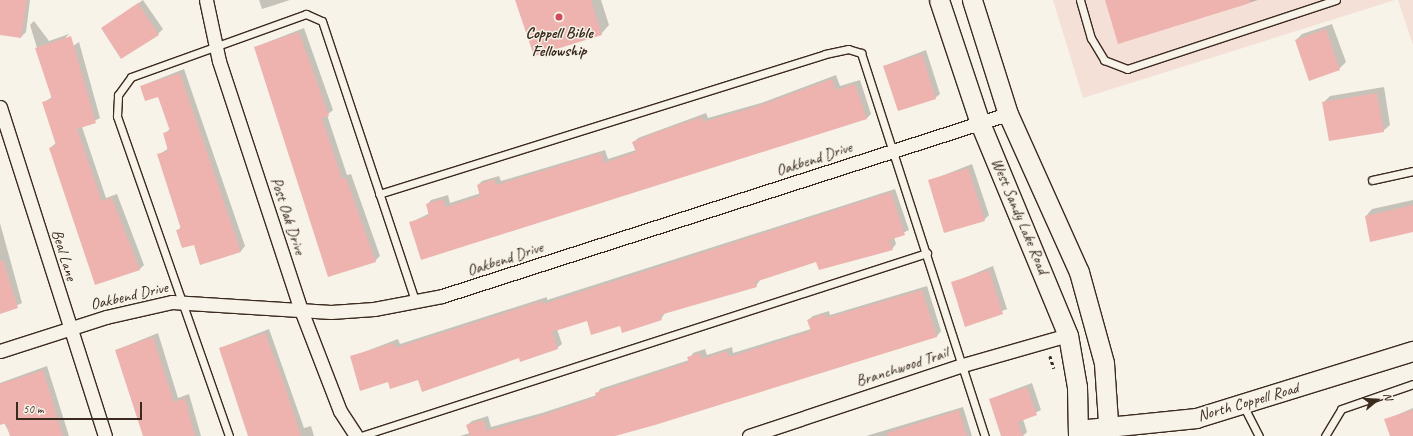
<!DOCTYPE html>
<style>
body{margin:0}
#map{position:relative;width:1413px;height:436px;overflow:hidden;background:#f7f3e8;font-family:Caveat,sans-serif}
div>[style]{position:absolute}
.built>*{inset:0;background:#f4e0d7}
.shadow>*{inset:0;background:#0003}
.building>*{inset:0;background:#eeb3ae}
.path>*{height:2.5px;margin-top:-1.25px;transform-origin:0;background:repeating-linear-gradient(90deg,#3b2a1e 0 3px,transparent 0 6px)}
.roads{filter:drop-shadow(1px 0 #3b2a1e) drop-shadow(-1px 0 #3b2a1e) drop-shadow(0 1px #3b2a1e) drop-shadow(0 -1px #3b2a1e)}
.lane>*{height:7px;margin:-3.5px;padding:0 3.5px;transform-origin:3.5px;border-radius:3.5px;background:#f7f3e8}
.street>*{height:13px;margin:-6.5px;padding:0 6.5px;transform-origin:6.5px;border-radius:6.5px;background:#f7f3e8}
.secondary>*{height:19px;margin:-9.5px;padding:0 9.5px;transform-origin:9.5px;border-radius:9.5px;background:#f7f3e8}
.dots>*{width:11px;height:11px;translate:-50% -50%;box-sizing:border-box;border:2px solid #f7f3e8;border-radius:50%}
span{translate:-50% -50%;white-space:nowrap;text-align:center;line-height:1.15;-webkit-text-stroke:3px #f7f3e8;paint-order:stroke}
.poi-label{font-size:16px;color:#3b2a1e;font-weight:700}
.street-label{font-size:16px;color:#3b2a1e}
.north{position:absolute;left:1357px;top:380px;width:40px;height:40px;-webkit-text-stroke:3px #f7f3e8;paint-order:stroke;rotate:72deg;font-size:11px;font-weight:700;line-height:16px;text-align:center;color:#3b2a1e}
.north::after{content:'';display:block;margin:auto;width:14px;height:18px;background:#3b2a1e;clip-path:polygon(50% 0,100% 100%,50% 72%,0 100%)}
.scale{position:absolute;left:16px;top:402px;width:126px;height:18px;box-sizing:border-box;border:2px solid #3b2a1e;border-top:0;padding-left:5px;font-size:12px;line-height:14px;white-space:nowrap;color:#3b2a1e;-webkit-text-stroke:3px #f7f3e8;paint-order:stroke}
</style>
<div id="map">
<div class="built">
<i style="clip-path:polygon(1053px 0,1395px 0,1083px 98px)"></i>
<i style="clip-path:polygon(1398px 0,1413px 0,1413px 45px)"></i>
</div>
<div class="shadow">
<i style="clip-path:polygon(0 0,30px 0,26px 32px,21px 37px,0 34px)"></i>
<i style="clip-path:polygon(143px 0,163px 29px,158px 34px,102px 28px)"></i>
<i style="clip-path:polygon(259px 0,290px 0,262px 9px)"></i>
<i style="clip-path:polygon(516px 0,601px 0,609px 25px,601px 34px)"></i>
<i style="clip-path:polygon(1106px 0,1258px 0,1119px 43px)"></i>
<i style="clip-path:polygon(34px 21px,49px 41px,69px 34px,56px 48px,61px 54px,79px 42px,100px 118px,82px 127px,106px 198px,117px 194px,144px 265px,139px 270px,50px 148px,56px 143px,43px 103px,52px 97px,30px 25px)"></i>
<i style="clip-path:polygon(1332px 24px,1346px 62px,1339px 69px,1296px 40px,1302px 34px)"></i>
<i style="clip-path:polygon(304px 28px,333px 110px,327px 115px,347px 175px,351px 174px,380px 256px,375px 261px,255px 47px)"></i>
<i style="clip-path:polygon(926px 50px,940px 94px,935px 98px,884px 66px)"></i>
<i style="clip-path:polygon(184px 69px,245px 246px,241px 251px,194px 243px,177px 231px,181px 227px,158px 155px,169px 148px,164px 134px,170px 129px,159px 96px,141px 86px)"></i>
<i style="clip-path:polygon(836px 75px,840px 86px,860px 80px,871px 114px,866px 119px,410px 223px,430px 213px,427px 205px,431px 200px,448px 195px,450px 203px,481px 193px,478px 185px,482px 181px,499px 176px,501px 181px,605px 150px,608px 159px,636px 150px,634px 142px,638px 138px,706px 113px,708px 118px,761px 103px)"></i>
<i style="clip-path:polygon(1384px 87px,1390px 125px,1383px 131px,1323px 103px,1330px 96px)"></i>
<i style="clip-path:polygon(972px 164px,989px 215px,984px 220px,929px 181px)"></i>
<i style="clip-path:polygon(895px 189px,909px 230px,894px 237px,896px 244px,892px 249px,817px 261px,760px 280px,756px 286px,665px 313px,661px 319px,620px 324px,587px 320px,557px 329px,562px 344px,557px 348px,419px 379px,388px 381px,351px 357px,398px 339px,400px 344px,547px 297px,547px 300px)"></i>
<i style="clip-path:polygon(1413px 200px,1413px 231px,1366px 216px,1372px 209px)"></i>
<i style="clip-path:polygon(0 223px,22px 303px,0 313px)"></i>
<i style="clip-path:polygon(993px 266px,1007px 309px,966px 326px,952px 283px)"></i>
<i style="clip-path:polygon(927px 286px,941px 331px,937px 336px,613px 436px,460px 436px,470px 433px,467px 425px,472px 421px,488px 416px,491px 427px,542px 413px,597px 395px,600px 389px,689px 360px,693px 353px,705px 349px,707px 355px,732px 347px,733px 353px,811px 329px,808px 320px,813px 316px,829px 311px,830px 315px)"></i>
<i style="clip-path:polygon(269px 329px,304px 428px,311px 426px,314px 436px,262px 436px,220px 348px)"></i>
<i style="clip-path:polygon(158px 333px,178px 398px,189px 394px,201px 436px,145px 436px,116px 350px)"></i>
<i style="clip-path:polygon(47px 366px,69px 436px,11px 436px,0 415px,0 383px)"></i>
<i style="clip-path:polygon(1032px 383px,1041px 410px,1023px 419px,1027px 432px,1023px 436px,1002px 436px,990px 399px)"></i>
<i style="clip-path:polygon(963px 407px,972px 436px,866px 436px)"></i>
<i style="clip-path:polygon(1413px 408px,1413px 436px,1391px 436px,1385px 420px)"></i>
</div>
<div class="building">
<i style="clip-path:polygon(0 0,27px 0,21px 38px,0 35px)"></i>
<i style="clip-path:polygon(515px 0,591px 0,602px 35px,534px 56px)"></i>
<i style="clip-path:polygon(1105px 0,1250px 0,1250px 3px,1118px 44px)"></i>
<i style="clip-path:polygon(138px 3px,159px 35px,121px 59px,101px 28px)"></i>
<i style="clip-path:polygon(1326px 29px,1340px 70px,1309px 81px,1295px 40px)"></i>
<i style="clip-path:polygon(299px 32px,329px 116px,322px 118px,342px 179px,346px 178px,376px 262px,328px 277px,254px 47px)"></i>
<i style="clip-path:polygon(71px 36px,96px 123px,77px 129px,102px 201px,112px 198px,140px 270px,95px 285px,49px 148px,56px 145px,42px 102px,52px 99px,35px 48px)"></i>
<i style="clip-path:polygon(922px 54px,936px 99px,898px 111px,883px 66px)"></i>
<i style="clip-path:polygon(180px 73px,241px 252px,200px 265px,194px 245px,182px 248px,176px 230px,181px 229px,157px 154px,168px 151px,163px 133px,170px 131px,158px 97px,145px 101px,140px 86px)"></i>
<i style="clip-path:polygon(832px 79px,836px 90px,855px 84px,867px 119px,421px 260px,409px 222px,429px 216px,426px 204px,443px 199px,446px 207px,480px 196px,477px 185px,494px 179px,496px 185px,601px 153px,604px 163px,636px 152px,632px 142px,663px 130px,702px 117px,703px 122px,755px 107px)"></i>
<i style="clip-path:polygon(1377px 93px,1384px 132px,1329px 141px,1322px 102px)"></i>
<i style="clip-path:polygon(968px 168px,985px 221px,944px 233px,928px 180px)"></i>
<i style="clip-path:polygon(891px 192px,905px 235px,889px 240px,893px 250px,819px 270px,816px 262px,755px 282px,757px 287px,660px 315px,662px 320px,622px 333px,620px 326px,591px 335px,587px 321px,552px 332px,558px 349px,520px 362px,519px 358px,422px 392px,418px 380px,390px 389px,388px 382px,360px 391px,350px 356px,394px 343px,395px 348px,542px 301px,543px 304px)"></i>
<i style="clip-path:polygon(1413px 205px,1413px 232px,1370px 242px,1365px 216px)"></i>
<i style="clip-path:polygon(3px 260px,18px 308px,0 314px,0 261px)"></i>
<i style="clip-path:polygon(989px 270px,1003px 314px,965px 327px,951px 282px)"></i>
<i style="clip-path:polygon(922px 290px,937px 337px,655px 425px,615px 436px,470px 436px,466px 425px,483px 420px,487px 431px,537px 417px,596px 397px,595px 393px,689px 362px,687px 357px,700px 353px,702px 359px,727px 351px,729px 357px,811px 331px,807px 320px,825px 314px,826px 318px)"></i>
<i style="clip-path:polygon(265px 333px,283px 380px,301px 436px,248px 436px,219px 348px)"></i>
<i style="clip-path:polygon(153px 337px,174px 402px,185px 398px,195px 436px,143px 436px,115px 350px)"></i>
<i style="clip-path:polygon(43px 370px,63px 436px,10px 436px,6px 423px,0 425px,0 384px)"></i>
<i style="clip-path:polygon(1027px 387px,1037px 415px,1018px 422px,1023px 436px,1001px 436px,989px 399px)"></i>
<i style="clip-path:polygon(959px 410px,967px 436px,887px 436px,887px 433px)"></i>
<i style="clip-path:polygon(1413px 410px,1413px 436px,1390px 436px,1384px 419px)"></i>
</div>
<div class="path">
<i style="left:1050px;top:356px;width:13px;rotate:72deg"></i>
</div>
<div class="roads">
<div class="lane">
<i style="left:1080px;top:0;width:40px;rotate:74deg"></i>
<i style="left:1091px;top:38px;width:26px;rotate:59deg"></i>
<i style="left:1104px;top:60px;width:25px;rotate:21deg"></i>
<i style="left:1127px;top:69px;width:220px;rotate:-18.3deg"></i>
<i style="left:1372px;top:180px;width:42px;rotate:-12.4deg"></i>
<i style="left:379px;top:194px;width:467px;rotate:-17.4deg"></i>
<i style="left:825px;top:54px;width:24px;rotate:-12deg"></i>
<i style="left:848px;top:49px;width:14px;rotate:17deg"></i>
<i style="left:861px;top:53px;width:403px;rotate:72.1deg"></i>
<i style="left:1243px;top:405px;width:35px;rotate:63deg"></i>
<i style="left:229px;top:436px;width:339px;rotate:-109.3deg"></i>
<i style="left:117px;top:116px;width:21px;rotate:-87deg"></i>
<i style="left:118px;top:95px;width:22px;rotate:-54deg"></i>
<i style="left:131px;top:77px;width:186px;rotate:-19.8deg"></i>
<i style="left:306px;top:14px;width:17px;rotate:24deg"></i>
<i style="left:322px;top:21px;width:295px;rotate:71.6deg"></i>
<i style="left:361px;top:436px;width:595px;rotate:-17.92deg"></i>
<i style="left:1325px;top:436px;width:31px;rotate:-59deg"></i>
<i style="left:1341px;top:409px;width:76px;rotate:-19.1deg"></i>
</div>
<div class="street">
<i style="left:206px;top:0;width:62px;rotate:78deg"></i>
<i style="left:219px;top:61px;width:262px;rotate:71.8deg"></i>
<i style="left:301px;top:310px;width:108px;rotate:68.9deg"></i>
<i style="left:340px;top:411px;width:30px;rotate:57deg"></i>
<i style="left:0;top:107px;width:345px;rotate:72.3deg"></i>
<i style="left:0;top:351px;width:111px;rotate:-17.8deg"></i>
<i style="left:106px;top:317px;width:68px;rotate:-12.8deg"></i>
<i style="left:172px;top:302px;width:159px;rotate:3.6deg"></i>
<i style="left:331px;top:312px;width:43px;rotate:-4deg"></i>
<i style="left:374px;top:309px;width:69px;rotate:-10.8deg"></i>
<i style="left:442px;top:296px;width:595px;rotate:-17.83deg"></i>
<i style="left:749px;top:436px;width:225px;rotate:-18.4deg"></i>
<i style="left:963px;top:365px;width:109px;rotate:-15.9deg"></i>
</div>
<div class="secondary">
<i style="left:939px;top:0;width:130px;rotate:71.6deg"></i>
<i style="left:980px;top:123px;width:230px;rotate:67.5deg"></i>
<i style="left:1068px;top:335px;width:53px;rotate:80.2deg"></i>
<i style="left:1077px;top:387px;width:49px;rotate:88.8deg"></i>
<i style="left:972px;top:0;width:120px;rotate:72.5deg"></i>
<i style="left:1008px;top:114px;width:173px;rotate:65.8deg"></i>
<i style="left:1079px;top:272px;width:94px;rotate:74.6deg"></i>
<i style="left:1104px;top:363px;width:73px;rotate:86.1deg"></i>
<i style="left:1078px;top:430px;width:119px;rotate:-5.8deg"></i>
<i style="left:1196px;top:418px;width:227px;rotate:-17.2deg"></i>
</div>
</div>
<div class="dots">
<i style="left:559px;top:17px;background:#d1495b"></i>
</div>
<div class="poi-label">
<span style="left:559px;top:42px">Coppell Bible<br>Fellowship</span>
</div>
<div class="street-label">
<span style="left:814px;top:159px;rotate:-18deg">Oakbend Drive</span>
<span style="left:288px;top:216px;rotate:72deg">Post Oak Drive</span>
<span style="left:1020px;top:216px;rotate:67deg">West Sandy Lake Road</span>
<span style="left:64px;top:255px;rotate:73deg">Beal Lane</span>
<span style="left:505px;top:259px;rotate:-18deg">Oakbend Drive</span>
<span style="left:129px;top:296px;rotate:-13deg">Oakbend Drive</span>
<span style="left:902px;top:367px;rotate:-18deg">Branchwood Trail</span>
<span style="left:1248px;top:402px;rotate:-16deg">North Coppell Road</span>
</div>
<div class="north">N</div>
<div class="scale">50 m</div>
</div>
